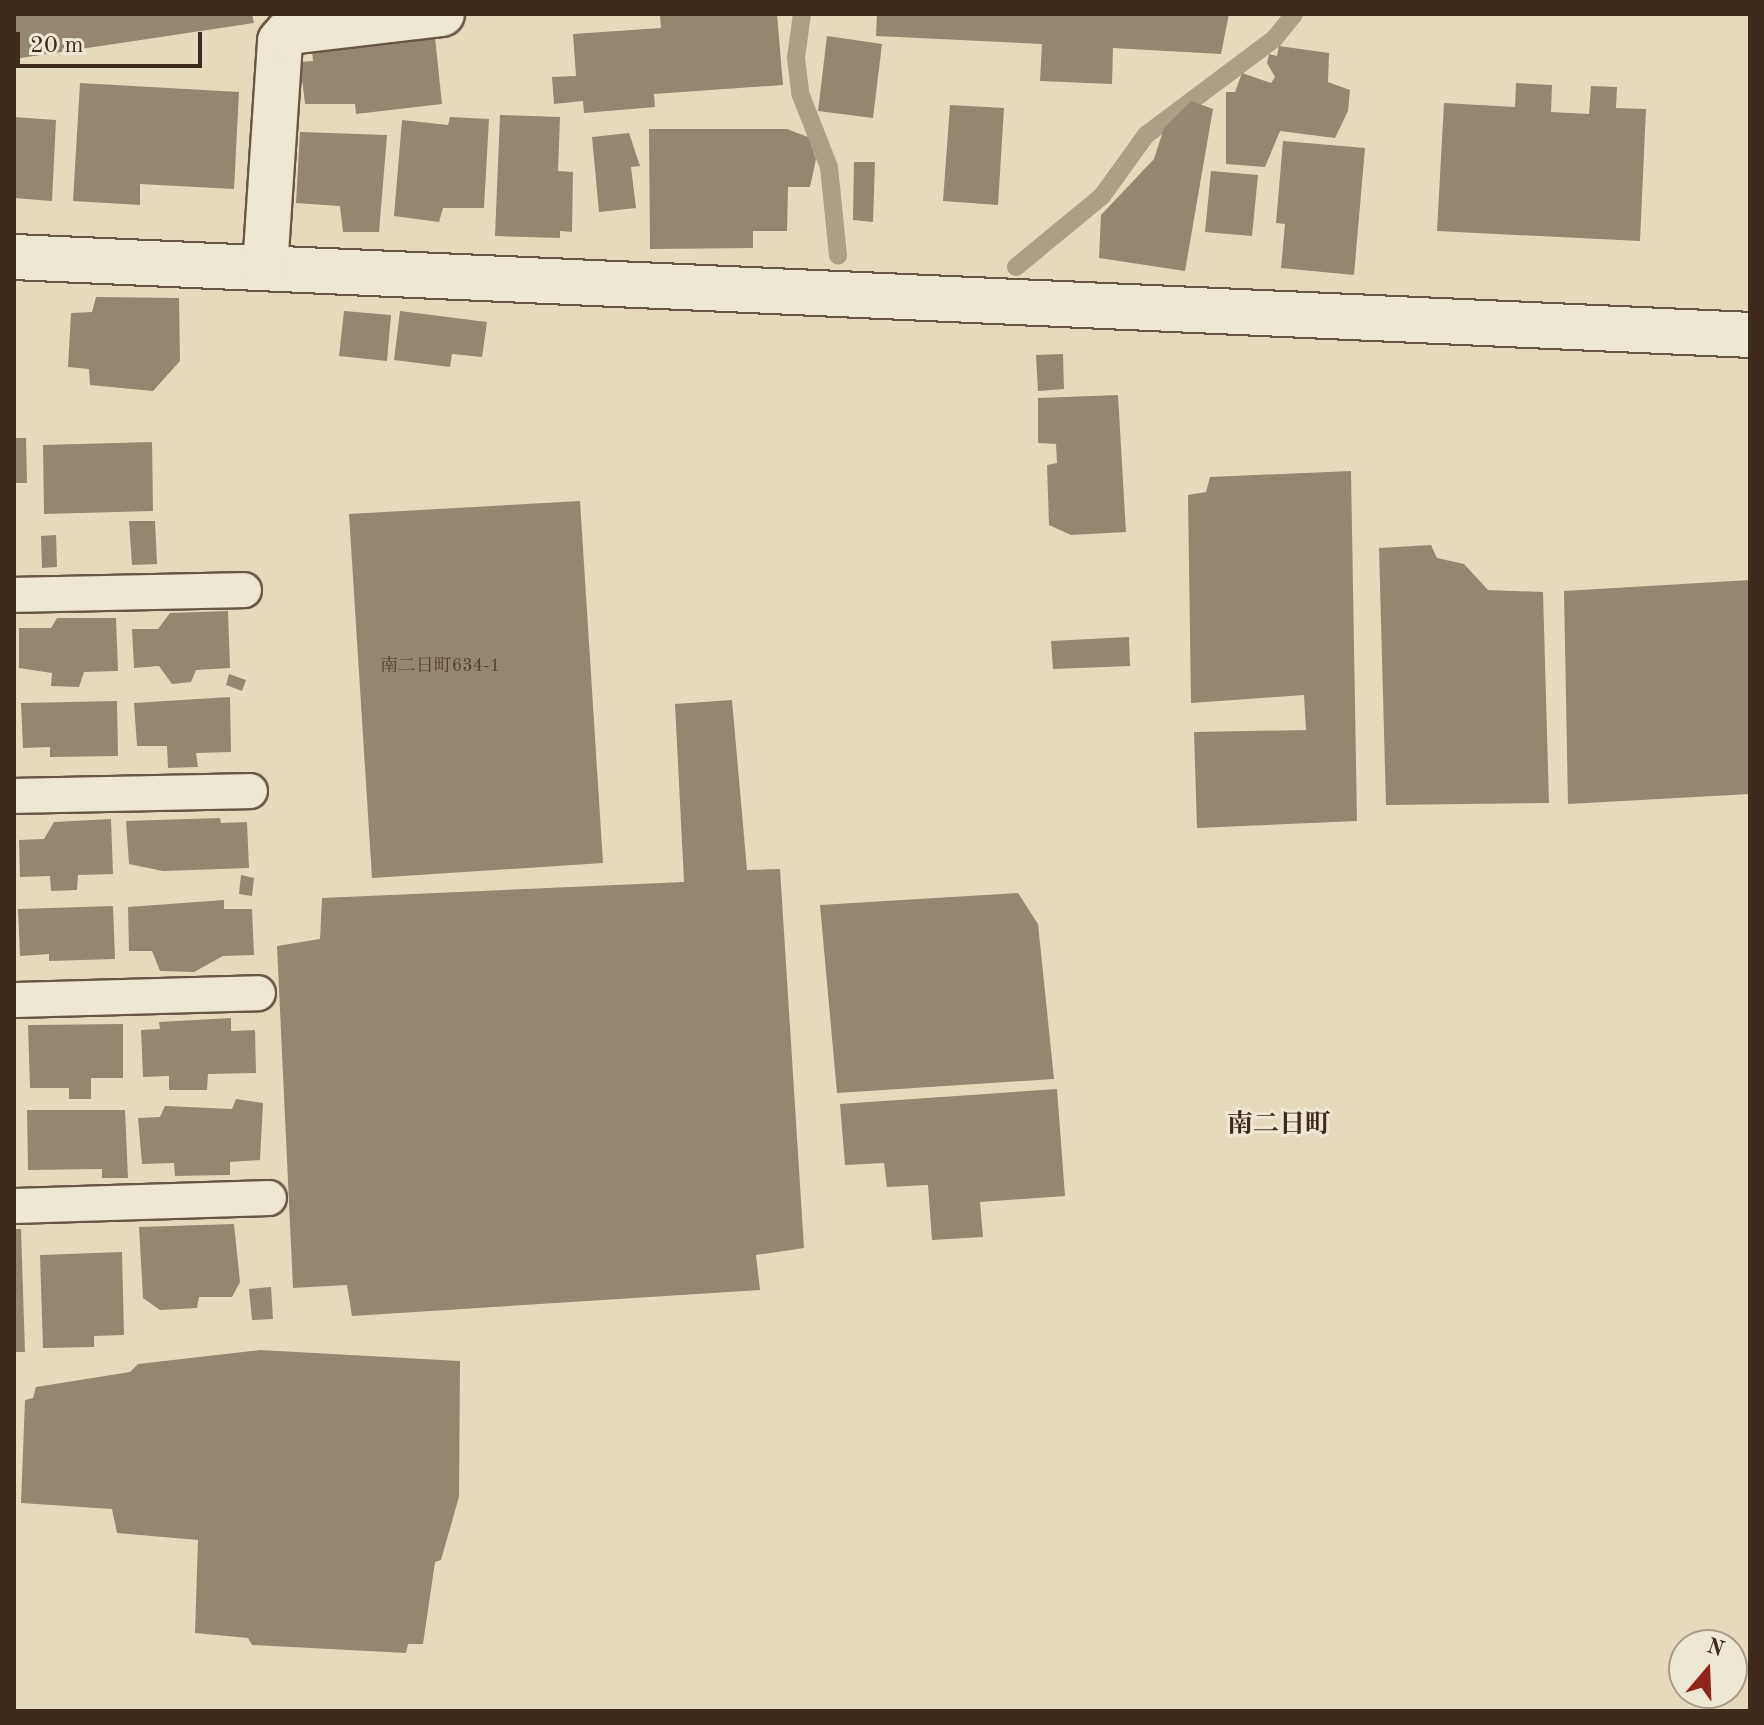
<!DOCTYPE html>
<meta charset="utf-8">
<style>
body{margin:0}
#map{position:relative;width:1764px;height:1725px;overflow:hidden;background:#e5dabd;font-family:"Old Standard TT","Noto Serif JP",serif}
div>[style]{position:absolute}
.stream>*{height:18px;margin:-9px;padding:0 9px;transform-origin:9px;border-radius:9px;background:#ad9e87}
.building>*{inset:0;background:#958671}
.roads{filter:drop-shadow(2px 0 #685646) drop-shadow(-2px 0 #685646) drop-shadow(0 2px #685646) drop-shadow(0 -2px #685646)}
.service>*{height:34px;margin:-17px;padding:0 17px;transform-origin:17px;border-radius:17px;background:#eee7d4}
.minor>*{height:44px;margin:-22px;padding:0 22px;transform-origin:22px;border-radius:22px;background:#eee7d4}
span{translate:-50% -50%;white-space:nowrap;text-align:center;line-height:1.15;-webkit-text-stroke:6px #eee7d4;paint-order:stroke}
.number-label{font-size:18px;color:#544133}
.number-label span{-webkit-text-stroke-width:0}
.quarter-label{font-size:26px;color:#3f2a1e;font-weight:700}
.frame{position:absolute;inset:0;border:16px solid #3f2a1e;pointer-events:none}
.north{position:absolute;left:1668px;top:1629px;width:80px;height:80px;box-sizing:border-box;background:#eee7d4;border:2px solid #a89b8b;border-radius:50%;rotate:19deg;font-size:22px;font-weight:700;line-height:32px;text-align:center;color:#3f2a1e}
.north::after{content:'';display:block;margin:auto;width:28px;height:36px;background:#8f2418;clip-path:polygon(50% 0,100% 100%,50% 72%,0 100%)}
.scale{position:absolute;left:16px;top:32px;width:186px;height:36px;box-sizing:border-box;border:4px solid #3f2a1e;border-top:0;padding-left:10px;font-size:24px;line-height:28px;white-space:nowrap;color:#3f2a1e;-webkit-text-stroke:6px #eee7d4;paint-order:stroke}
</style>
<div id="map">
<div class="stream">
<i style="left:802px;top:14px;width:44px;rotate:97.8deg"></i>
<i style="left:796px;top:58px;width:35px;rotate:83deg"></i>
<i style="left:800px;top:93px;width:79px;rotate:68.6deg"></i>
<i style="left:829px;top:167px;width:89px;rotate:84.2deg"></i>
<i style="left:1016px;top:267px;width:112px;rotate:-39.5deg"></i>
<i style="left:1102px;top:196px;width:75px;rotate:-54.2deg"></i>
<i style="left:1146px;top:135px;width:160px;rotate:-36.9deg"></i>
<i style="left:1274px;top:39px;width:32px;rotate:-51deg"></i>
</div>
<div class="building">
<i style="clip-path:polygon(14px 14px,252px 14px,254px 23px,14px 59px)"></i>
<i style="clip-path:polygon(777px 14px,783px 85px,654px 94px,655px 107px,584px 113px,583px 101px,554px 104px,552px 77px,576px 76px,573px 34px,661px 28px,660px 16px)"></i>
<i style="clip-path:polygon(877px 14px,1229px 14px,1221px 54px,1113px 48px,1112px 84px,1040px 81px,1042px 44px,876px 36px)"></i>
<i style="clip-path:polygon(827px 36px,882px 44px,873px 118px,818px 111px)"></i>
<i style="clip-path:polygon(435px 37px,442px 104px,356px 114px,355px 104px,305px 104px,300px 62px,313px 61px,312px 51px)"></i>
<i style="clip-path:polygon(1279px 46px,1329px 53px,1328px 82px,1350px 90px,1348px 111px,1335px 138px,1280px 131px,1265px 167px,1226px 164px,1226px 92px,1235px 92px,1242px 73px,1271px 83px,1275px 77px,1267px 63px,1269px 54px,1277px 56px)"></i>
<i style="clip-path:polygon(80px 83px,239px 92px,234px 189px,140px 184px,140px 205px,73px 201px)"></i>
<i style="clip-path:polygon(1516px 83px,1552px 85px,1551px 112px,1589px 114px,1591px 86px,1617px 87px,1616px 108px,1646px 109px,1640px 241px,1437px 231px,1444px 103px,1515px 107px)"></i>
<i style="clip-path:polygon(1191px 101px,1213px 109px,1185px 271px,1099px 258px,1101px 215px,1154px 159px,1164px 128px)"></i>
<i style="clip-path:polygon(950px 105px,1004px 108px,998px 205px,943px 201px)"></i>
<i style="clip-path:polygon(500px 115px,560px 117px,558px 171px,573px 172px,572px 232px,560px 231px,560px 238px,495px 236px)"></i>
<i style="clip-path:polygon(14px 117px,56px 120px,52px 201px,14px 198px)"></i>
<i style="clip-path:polygon(450px 117px,489px 119px,484px 208px,443px 208px,439px 222px,394px 216px,402px 120px,448px 125px)"></i>
<i style="clip-path:polygon(649px 129px,787px 129px,808px 137px,816px 159px,810px 187px,788px 187px,787px 231px,753px 231px,753px 248px,650px 249px)"></i>
<i style="clip-path:polygon(300px 132px,387px 135px,379px 232px,343px 232px,340px 206px,296px 203px)"></i>
<i style="clip-path:polygon(629px 133px,640px 166px,631px 167px,636px 208px,599px 212px,592px 137px)"></i>
<i style="clip-path:polygon(1283px 141px,1365px 148px,1354px 275px,1281px 268px,1285px 224px,1276px 223px)"></i>
<i style="clip-path:polygon(854px 162px,875px 162px,873px 222px,853px 220px)"></i>
<i style="clip-path:polygon(1211px 171px,1258px 175px,1252px 236px,1205px 232px)"></i>
<i style="clip-path:polygon(96px 297px,179px 298px,180px 361px,153px 391px,90px 385px,89px 369px,68px 367px,71px 313px,92px 312px)"></i>
<i style="clip-path:polygon(344px 311px,391px 315px,387px 361px,339px 356px)"></i>
<i style="clip-path:polygon(400px 311px,487px 322px,482px 357px,452px 354px,450px 367px,394px 360px)"></i>
<i style="clip-path:polygon(1063px 354px,1064px 389px,1038px 391px,1036px 355px)"></i>
<i style="clip-path:polygon(1118px 395px,1126px 532px,1071px 535px,1049px 525px,1047px 465px,1057px 463px,1056px 444px,1038px 443px,1038px 398px)"></i>
<i style="clip-path:polygon(14px 438px,26px 438px,27px 483px,14px 483px)"></i>
<i style="clip-path:polygon(152px 442px,153px 511px,44px 514px,43px 445px)"></i>
<i style="clip-path:polygon(1351px 471px,1357px 821px,1197px 828px,1194px 732px,1306px 730px,1304px 695px,1191px 703px,1188px 495px,1206px 492px,1210px 477px)"></i>
<i style="clip-path:polygon(580px 501px,603px 863px,372px 878px,349px 514px)"></i>
<i style="clip-path:polygon(129px 521px,155px 521px,157px 564px,132px 565px)"></i>
<i style="clip-path:polygon(56px 535px,57px 567px,42px 568px,41px 536px)"></i>
<i style="clip-path:polygon(1431px 545px,1437px 558px,1464px 564px,1488px 590px,1543px 592px,1549px 803px,1386px 805px,1379px 548px)"></i>
<i style="clip-path:polygon(1750px 580px,1750px 794px,1568px 804px,1564px 591px)"></i>
<i style="clip-path:polygon(228px 611px,230px 668px,196px 670px,191px 682px,172px 684px,159px 666px,134px 668px,132px 629px,158px 629px,170px 613px)"></i>
<i style="clip-path:polygon(57px 618px,116px 618px,118px 671px,84px 672px,79px 687px,51px 686px,52px 673px,19px 668px,19px 628px,51px 628px)"></i>
<i style="clip-path:polygon(1129px 637px,1130px 666px,1053px 669px,1051px 641px)"></i>
<i style="clip-path:polygon(229px 674px,246px 680px,242px 691px,226px 685px)"></i>
<i style="clip-path:polygon(230px 697px,231px 752px,196px 753px,198px 767px,168px 768px,167px 746px,137px 746px,134px 703px)"></i>
<i style="clip-path:polygon(732px 700px,747px 870px,780px 869px,804px 1248px,756px 1255px,760px 1290px,352px 1316px,347px 1285px,293px 1288px,277px 946px,320px 939px,322px 898px,684px 882px,675px 704px)"></i>
<i style="clip-path:polygon(117px 701px,118px 756px,50px 757px,50px 747px,23px 748px,21px 703px)"></i>
<i style="clip-path:polygon(220px 818px,221px 823px,247px 822px,249px 868px,163px 871px,129px 864px,126px 821px)"></i>
<i style="clip-path:polygon(111px 819px,113px 874px,78px 875px,77px 890px,51px 891px,50px 876px,20px 877px,19px 840px,44px 839px,54px 822px)"></i>
<i style="clip-path:polygon(241px 875px,254px 878px,252px 896px,239px 894px)"></i>
<i style="clip-path:polygon(1018px 893px,1038px 924px,1054px 1079px,837px 1093px,820px 905px)"></i>
<i style="clip-path:polygon(224px 900px,224px 909px,252px 909px,254px 955px,223px 956px,194px 972px,160px 971px,152px 951px,129px 951px,128px 907px)"></i>
<i style="clip-path:polygon(113px 906px,115px 959px,49px 961px,49px 954px,20px 956px,18px 909px)"></i>
<i style="clip-path:polygon(231px 1018px,231px 1031px,255px 1030px,256px 1073px,208px 1074px,207px 1090px,169px 1090px,169px 1076px,143px 1077px,141px 1030px,160px 1029px,159px 1022px)"></i>
<i style="clip-path:polygon(123px 1024px,123px 1078px,91px 1078px,91px 1099px,69px 1099px,69px 1088px,30px 1088px,28px 1025px)"></i>
<i style="clip-path:polygon(1057px 1089px,1065px 1196px,980px 1202px,983px 1237px,932px 1240px,928px 1185px,887px 1187px,884px 1163px,845px 1165px,840px 1104px)"></i>
<i style="clip-path:polygon(236px 1099px,263px 1103px,260px 1160px,230px 1162px,230px 1175px,175px 1176px,174px 1163px,142px 1164px,138px 1118px,160px 1117px,165px 1106px,232px 1109px)"></i>
<i style="clip-path:polygon(27px 1110px,125px 1110px,128px 1178px,102px 1178px,102px 1169px,28px 1170px)"></i>
<i style="clip-path:polygon(234px 1224px,240px 1282px,232px 1297px,199px 1297px,197px 1308px,160px 1310px,143px 1298px,139px 1227px)"></i>
<i style="clip-path:polygon(14px 1229px,21px 1229px,25px 1352px,14px 1352px)"></i>
<i style="clip-path:polygon(122px 1252px,124px 1335px,94px 1336px,94px 1347px,43px 1348px,40px 1255px)"></i>
<i style="clip-path:polygon(271px 1287px,273px 1319px,252px 1320px,249px 1289px)"></i>
<i style="clip-path:polygon(260px 1350px,460px 1361px,459px 1497px,441px 1560px,435px 1562px,423px 1644px,408px 1644px,406px 1653px,252px 1645px,248px 1638px,195px 1633px,198px 1540px,117px 1533px,112px 1509px,21px 1503px,25px 1400px,33px 1398px,36px 1387px,130px 1372px,138px 1364px)"></i>
</div>
<div class="roads">
<div class="service">
<i style="left:14px;top:595px;width:230px;rotate:-1.2deg"></i>
<i style="left:14px;top:796px;width:236px;rotate:-1.2deg"></i>
<i style="left:14px;top:1000px;width:244px;rotate:-1.6deg"></i>
<i style="left:14px;top:1206px;width:255px;rotate:-1.8deg"></i>
</div>
<div class="minor">
<i style="left:14px;top:257px;width:1738px;rotate:2.57deg"></i>
<i style="left:265px;top:268px;width:227px;rotate:-86.2deg"></i>
<i style="left:280px;top:41px;width:12px;rotate:-48deg"></i>
<i style="left:288px;top:32px;width:155px;rotate:-6.7deg"></i>
</div>
</div>
<div class="number-label">
<span style="left:440px;top:666px">南二日町634-1</span>
</div>
<div class="quarter-label">
<span style="left:1279px;top:1126px">南二日町</span>
</div>
<div class="frame"></div>
<div class="north">N</div>
<div class="scale">20 m</div>
</div>
